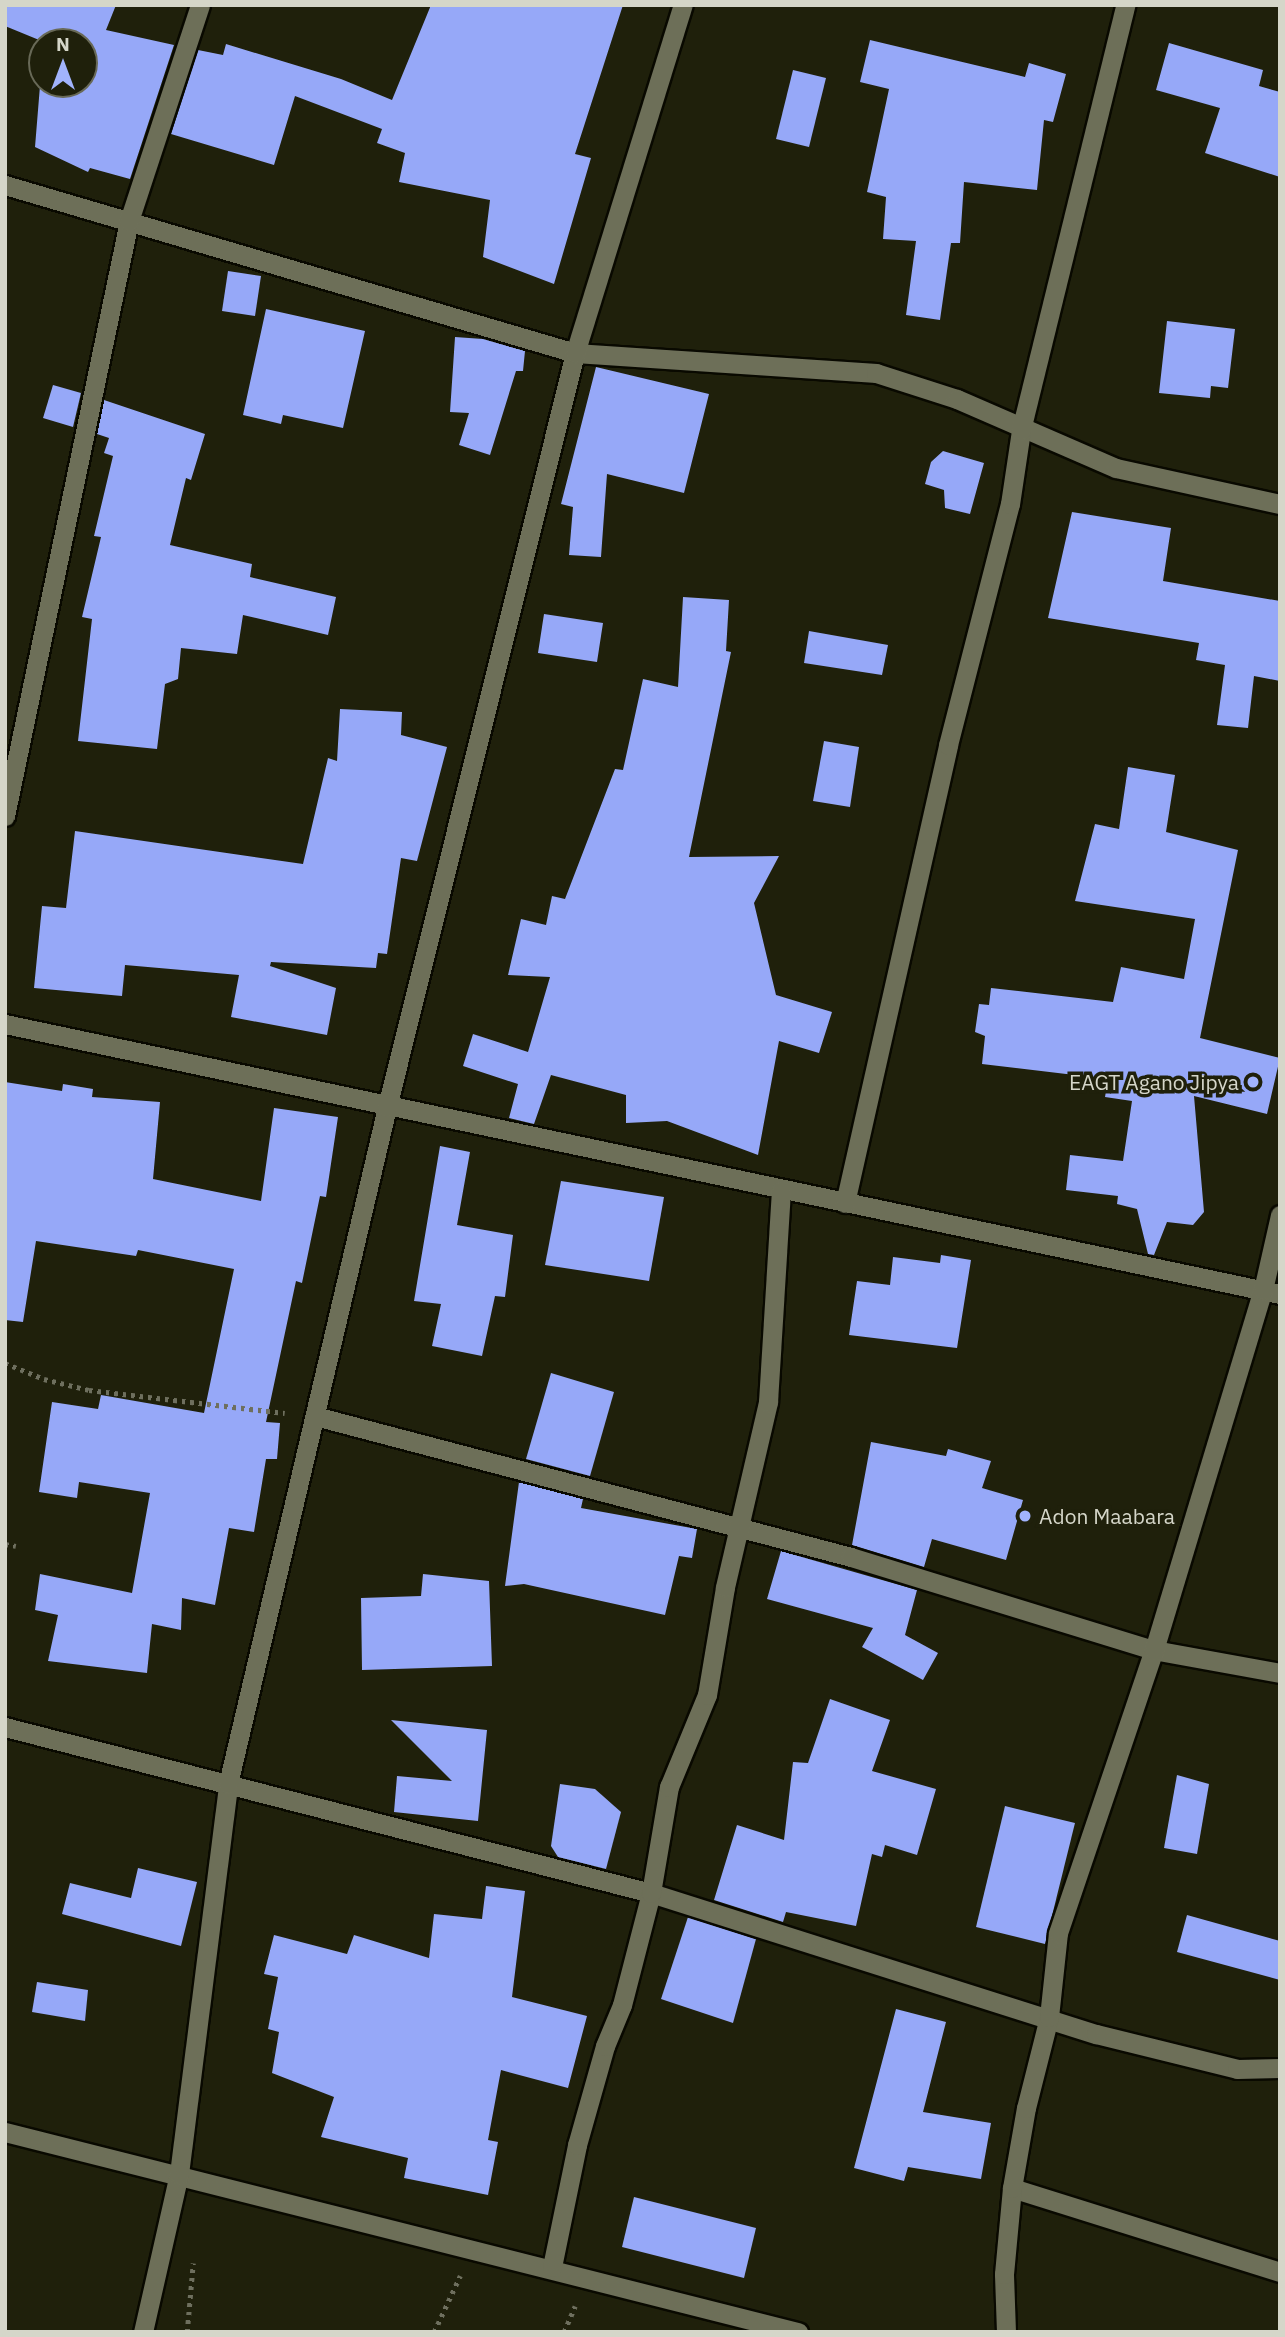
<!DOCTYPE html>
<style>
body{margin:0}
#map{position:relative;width:1285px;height:2337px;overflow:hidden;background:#1f200b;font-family:"IBM Plex Sans",sans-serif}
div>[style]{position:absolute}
.building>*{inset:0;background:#96a8f8}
.path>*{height:4.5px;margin-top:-2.25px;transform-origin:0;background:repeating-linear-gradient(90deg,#6e6f5e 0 3.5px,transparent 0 8.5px)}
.roads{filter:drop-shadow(2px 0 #090900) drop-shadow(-2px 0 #090900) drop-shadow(0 2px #090900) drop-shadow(0 -2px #090900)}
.minor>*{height:19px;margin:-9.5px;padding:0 9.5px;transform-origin:9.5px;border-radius:9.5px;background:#6d6f58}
.dots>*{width:19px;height:19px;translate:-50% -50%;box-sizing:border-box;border:4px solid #1f200b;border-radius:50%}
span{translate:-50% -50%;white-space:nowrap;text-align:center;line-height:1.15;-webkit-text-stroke:7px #1f200b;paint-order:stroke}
.poi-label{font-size:21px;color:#d5d6c9}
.right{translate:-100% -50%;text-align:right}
.left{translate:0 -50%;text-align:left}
.frame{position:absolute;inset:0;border:7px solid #d5d6c9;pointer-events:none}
.north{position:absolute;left:28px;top:28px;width:70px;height:70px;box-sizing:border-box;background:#1f200b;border:2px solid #686957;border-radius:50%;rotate:0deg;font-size:19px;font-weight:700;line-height:28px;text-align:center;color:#d5d6c9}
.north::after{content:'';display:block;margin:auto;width:24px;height:32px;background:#a1b3fd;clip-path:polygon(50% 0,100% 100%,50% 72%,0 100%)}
</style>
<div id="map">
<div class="building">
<i style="clip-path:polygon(5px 5px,116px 5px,106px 30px,174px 45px,130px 179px,90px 168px,88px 172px,35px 147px,42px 61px,42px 84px,84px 84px,84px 42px,44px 42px,5px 26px)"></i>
<i style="clip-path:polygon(431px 5px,623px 5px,575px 154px,591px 158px,554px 284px,483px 257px,490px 200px,399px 182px,405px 153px,377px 143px,382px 129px,295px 96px,274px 165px,171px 134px,198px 50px,223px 55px,226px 44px,341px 79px,392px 100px)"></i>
<i style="clip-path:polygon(870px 40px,1025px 77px,1029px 63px,1066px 74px,1053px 122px,1044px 120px,1037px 190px,964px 182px,960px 243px,951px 243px,940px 320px,906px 315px,916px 241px,883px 239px,886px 197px,867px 192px,889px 89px,860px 82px)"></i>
<i style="clip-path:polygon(1169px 43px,1263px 70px,1259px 86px,1280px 92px,1280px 177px,1205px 153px,1220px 108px,1156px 90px)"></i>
<i style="clip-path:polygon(793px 70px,826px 78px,809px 147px,776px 139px)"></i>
<i style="clip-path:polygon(228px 271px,261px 276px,255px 316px,222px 311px)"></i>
<i style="clip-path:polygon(266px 309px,365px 331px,343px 428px,283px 415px,281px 424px,243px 415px)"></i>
<i style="clip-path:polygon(1167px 321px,1235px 329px,1228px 388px,1211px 386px,1210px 398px,1159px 393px)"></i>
<i style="clip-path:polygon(455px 337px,483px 339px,525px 351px,523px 371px,516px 371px,490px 455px,459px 445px,469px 413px,450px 412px)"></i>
<i style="clip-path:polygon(596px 367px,709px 394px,684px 493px,607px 474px,601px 557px,569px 555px,573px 507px,561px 504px)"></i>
<i style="clip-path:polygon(53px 385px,81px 393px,73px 427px,43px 418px)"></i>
<i style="clip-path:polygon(104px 400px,205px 434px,191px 480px,186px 478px,170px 545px,252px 564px,250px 577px,336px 597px,328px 635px,243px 615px,237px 654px,181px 648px,178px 679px,165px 684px,157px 749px,78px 741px,92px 619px,82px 617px,101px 537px,94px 536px,113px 456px,104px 453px,109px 438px,97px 434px)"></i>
<i style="clip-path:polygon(943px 451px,984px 463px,970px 514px,945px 508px,944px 490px,925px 484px,931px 462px)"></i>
<i style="clip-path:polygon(1072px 512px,1171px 528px,1163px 581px,1280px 601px,1280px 681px,1254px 676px,1248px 728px,1217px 725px,1225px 665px,1196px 660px,1199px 643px,1048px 618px)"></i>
<i style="clip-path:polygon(683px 597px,729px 600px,726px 651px,731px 652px,689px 857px,779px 856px,754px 903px,776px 995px,832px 1012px,819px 1053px,779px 1041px,758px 1155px,667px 1121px,626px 1123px,626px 1095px,551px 1075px,534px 1124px,509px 1118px,518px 1084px,463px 1066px,473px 1034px,528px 1052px,550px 977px,508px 975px,521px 919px,546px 925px,552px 896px,565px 899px,615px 769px,623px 770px,643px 679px,678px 687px)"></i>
<i style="clip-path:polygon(544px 614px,603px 623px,597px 662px,538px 653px)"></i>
<i style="clip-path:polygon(809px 631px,888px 645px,882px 675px,804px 663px)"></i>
<i style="clip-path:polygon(340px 709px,402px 712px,401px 735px,447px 747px,417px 861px,401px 858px,387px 954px,378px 953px,376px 968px,271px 962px,270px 966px,336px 988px,327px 1035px,231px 1017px,239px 975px,125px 965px,122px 996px,34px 988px,42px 906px,66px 908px,75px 831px,303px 864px,328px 758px,337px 761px)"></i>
<i style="clip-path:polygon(824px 741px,859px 747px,850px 807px,813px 801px)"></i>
<i style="clip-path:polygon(1128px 767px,1175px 775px,1166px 832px,1238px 850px,1200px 1038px,1280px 1058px,1267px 1114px,1194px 1096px,1204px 1212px,1193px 1225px,1167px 1222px,1154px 1255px,1148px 1254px,1137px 1209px,1117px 1204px,1118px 1196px,1066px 1190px,1070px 1155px,1123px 1161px,1132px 1101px,1105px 1097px,1108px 1079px,982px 1064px,985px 1036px,975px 1032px,979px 1004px,989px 1005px,991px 988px,1113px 1002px,1121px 967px,1184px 979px,1195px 919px,1075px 901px,1095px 824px,1119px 829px)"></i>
<i style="clip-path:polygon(5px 1082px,62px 1091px,63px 1084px,93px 1089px,92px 1097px,160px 1102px,153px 1179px,261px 1201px,274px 1108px,338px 1117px,326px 1197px,320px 1196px,302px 1283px,296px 1281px,266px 1422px,280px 1423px,277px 1459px,266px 1459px,254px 1532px,229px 1528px,215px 1605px,182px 1598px,181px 1630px,152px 1624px,147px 1673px,48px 1661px,58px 1615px,35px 1610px,40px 1574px,132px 1593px,150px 1493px,79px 1482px,77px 1498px,39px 1492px,52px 1402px,98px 1409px,101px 1395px,204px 1413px,234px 1269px,138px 1250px,136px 1256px,36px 1241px,23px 1322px,5px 1320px)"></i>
<i style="clip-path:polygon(440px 1146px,470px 1152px,457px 1225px,513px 1235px,505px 1297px,495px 1296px,482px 1356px,432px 1346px,441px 1304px,414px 1301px)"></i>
<i style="clip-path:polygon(561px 1181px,664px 1197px,649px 1281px,545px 1265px)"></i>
<i style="clip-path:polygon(941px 1255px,971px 1260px,957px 1348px,849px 1335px,857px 1281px,890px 1285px,893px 1257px,940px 1263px)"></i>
<i style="clip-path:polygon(551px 1373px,614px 1392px,590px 1476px,526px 1459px)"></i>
<i style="clip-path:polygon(871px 1442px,946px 1456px,948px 1449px,991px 1461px,982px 1488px,1023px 1500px,1006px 1560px,932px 1539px,924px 1567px,852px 1545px)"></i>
<i style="clip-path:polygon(519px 1482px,583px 1499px,581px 1508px,697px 1529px,692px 1558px,679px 1556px,665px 1615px,524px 1584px,505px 1586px)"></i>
<i style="clip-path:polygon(781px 1551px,917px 1590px,905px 1635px,938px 1653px,923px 1680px,862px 1647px,873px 1628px,767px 1599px)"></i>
<i style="clip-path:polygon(423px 1574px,489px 1581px,492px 1666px,362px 1670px,361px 1598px,421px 1596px)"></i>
<i style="clip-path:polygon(830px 1699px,890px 1720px,872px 1771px,936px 1789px,917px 1855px,885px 1845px,882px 1857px,872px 1854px,856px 1926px,786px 1912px,783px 1922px,714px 1900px,737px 1825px,784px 1840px,793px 1762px,808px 1763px)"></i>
<i style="clip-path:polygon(391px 1720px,487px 1730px,478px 1821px,394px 1812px,397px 1776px,452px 1781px)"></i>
<i style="clip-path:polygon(1177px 1775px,1209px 1784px,1197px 1854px,1164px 1848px)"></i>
<i style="clip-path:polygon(560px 1784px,595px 1789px,621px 1812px,606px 1869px,558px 1857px,551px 1846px)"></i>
<i style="clip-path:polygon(1005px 1806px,1075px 1823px,1045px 1944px,976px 1927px)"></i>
<i style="clip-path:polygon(138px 1868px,197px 1882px,181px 1946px,62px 1914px,70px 1883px,131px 1898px)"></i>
<i style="clip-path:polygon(486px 1886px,525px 1891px,512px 1997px,587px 2016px,568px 2088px,501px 2070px,488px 2140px,498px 2142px,488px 2195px,404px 2178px,408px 2158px,321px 2137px,334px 2097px,272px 2073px,279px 2032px,268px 2029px,278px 1977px,264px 1974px,274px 1935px,347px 1954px,354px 1935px,429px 1958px,434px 1914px,482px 1919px)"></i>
<i style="clip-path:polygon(1187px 1915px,1280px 1941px,1280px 1980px,1177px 1952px)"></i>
<i style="clip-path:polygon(688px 1917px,756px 1939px,733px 2023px,661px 1999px)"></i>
<i style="clip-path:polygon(37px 1982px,88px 1990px,85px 2021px,32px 2012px)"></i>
<i style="clip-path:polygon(896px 2009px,946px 2022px,923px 2112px,991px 2123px,981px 2179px,908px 2167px,904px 2181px,854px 2168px)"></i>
<i style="clip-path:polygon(634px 2197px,756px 2228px,744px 2278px,622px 2247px)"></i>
</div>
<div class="path">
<i style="left:5px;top:1363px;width:42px;rotate:22.3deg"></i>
<i style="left:44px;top:1379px;width:46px;rotate:13.7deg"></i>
<i style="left:89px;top:1390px;width:197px;rotate:6.7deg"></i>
<i style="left:5px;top:1544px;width:11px;rotate:10deg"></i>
<i style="left:187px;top:2332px;width:69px;rotate:-85deg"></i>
<i style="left:434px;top:2332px;width:62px;rotate:-65.1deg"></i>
<i style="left:564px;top:2332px;width:28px;rotate:-67deg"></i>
</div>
<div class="roads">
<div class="minor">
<i style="left:5px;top:185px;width:594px;rotate:16.42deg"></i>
<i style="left:575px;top:353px;width:302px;rotate:3.8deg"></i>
<i style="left:876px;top:373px;width:85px;rotate:17.8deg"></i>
<i style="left:957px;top:399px;width:173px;rotate:23.5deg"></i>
<i style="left:1116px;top:468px;width:168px;rotate:12.4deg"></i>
<i style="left:5px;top:816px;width:608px;rotate:-78.23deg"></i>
<i style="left:129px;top:221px;width:227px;rotate:-71.8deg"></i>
<i style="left:5px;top:1024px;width:1303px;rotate:11.96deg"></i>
<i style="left:845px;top:1203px;width:469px;rotate:-77.3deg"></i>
<i style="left:948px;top:745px;width:249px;rotate:-75.6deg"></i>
<i style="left:1010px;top:504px;width:75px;rotate:-81.5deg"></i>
<i style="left:1021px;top:430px;width:438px;rotate:-76.2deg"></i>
<i style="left:315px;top:1416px;width:554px;rotate:14.74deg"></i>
<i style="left:851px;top:1557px;width:317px;rotate:17.1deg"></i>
<i style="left:1154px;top:1650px;width:128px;rotate:10.3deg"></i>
<i style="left:5px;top:1727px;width:667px;rotate:14.41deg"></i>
<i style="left:651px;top:1893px;width:467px;rotate:17.6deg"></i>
<i style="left:1096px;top:2034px;width:145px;rotate:13.9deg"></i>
<i style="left:1237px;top:2069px;width:43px;rotate:-1.3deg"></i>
<i style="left:5px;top:2132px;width:818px;rotate:14.16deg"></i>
<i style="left:1012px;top:2188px;width:281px;rotate:17.4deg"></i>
<i style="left:552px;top:2267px;width:125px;rotate:-78.4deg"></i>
<i style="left:577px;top:2145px;width:103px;rotate:-74.2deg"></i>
<i style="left:605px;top:2046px;width:44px;rotate:-67.5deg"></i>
<i style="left:622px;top:2005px;width:116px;rotate:-75.5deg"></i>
<i style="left:651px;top:1893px;width:108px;rotate:-80.4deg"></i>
<i style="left:669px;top:1787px;width:100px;rotate:-67.6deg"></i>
<i style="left:707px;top:1695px;width:109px;rotate:-80.5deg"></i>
<i style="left:725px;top:1587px;width:190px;rotate:-76.9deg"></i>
<i style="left:768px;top:1402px;width:212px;rotate:-86.5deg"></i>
<i style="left:143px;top:2332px;width:162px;rotate:-77.2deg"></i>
<i style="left:179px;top:2174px;width:393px;rotate:-82.8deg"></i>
<i style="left:228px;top:1784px;width:695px;rotate:-76.78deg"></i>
<i style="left:387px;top:1107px;width:777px;rotate:-76deg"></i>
<i style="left:575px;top:353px;width:364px;rotate:-72.8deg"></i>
<i style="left:1006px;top:2332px;width:58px;rotate:-92deg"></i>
<i style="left:1004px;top:2274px;width:86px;rotate:-84.7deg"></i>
<i style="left:1012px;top:2188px;width:81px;rotate:-80.1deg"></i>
<i style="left:1026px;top:2108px;width:94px;rotate:-75.8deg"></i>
<i style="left:1049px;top:2017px;width:84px;rotate:-83.9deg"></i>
<i style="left:1058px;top:1933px;width:299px;rotate:-71.3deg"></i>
<i style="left:1154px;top:1650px;width:376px;rotate:-73.2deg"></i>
<i style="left:1263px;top:1290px;width:77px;rotate:-77.2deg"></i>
</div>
</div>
<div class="dots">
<i style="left:1253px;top:1082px;background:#a1b3fd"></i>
<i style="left:1025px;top:1516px;background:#a1b3fd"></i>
</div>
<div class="poi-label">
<span class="right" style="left:1239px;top:1082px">EAGT Agano Jipya</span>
<span class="left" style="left:1039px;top:1516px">Adon Maabara</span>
</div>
<div class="frame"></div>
<div class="north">N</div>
</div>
